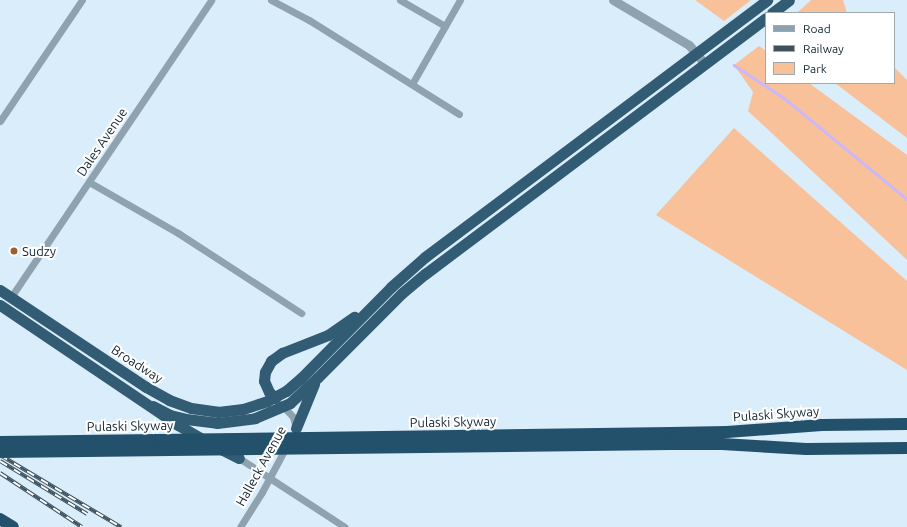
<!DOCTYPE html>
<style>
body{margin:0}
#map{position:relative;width:907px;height:527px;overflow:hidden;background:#daedfa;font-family:Ubuntu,sans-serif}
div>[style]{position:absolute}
.green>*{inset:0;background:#f9c19a}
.stream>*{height:2.5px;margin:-1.25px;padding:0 1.25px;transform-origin:1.25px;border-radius:1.25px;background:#cab7fc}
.minor>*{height:7px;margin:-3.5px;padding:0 3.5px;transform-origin:3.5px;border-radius:3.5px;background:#8ea2af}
.tertiary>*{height:9px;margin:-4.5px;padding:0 4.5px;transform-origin:4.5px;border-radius:4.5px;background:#8ea2af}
.trunk>*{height:11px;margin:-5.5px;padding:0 5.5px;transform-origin:5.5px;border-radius:5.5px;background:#325b74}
.motorway>*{height:12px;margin:-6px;padding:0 6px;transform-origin:6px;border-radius:6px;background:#23506b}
.rail>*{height:4px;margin-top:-2px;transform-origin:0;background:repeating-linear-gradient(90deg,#fff 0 8px,#3d505c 0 16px);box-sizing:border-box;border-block:1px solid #3d505c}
.motorway-bridge>*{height:12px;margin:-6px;padding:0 6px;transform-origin:6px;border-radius:6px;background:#23506b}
.dots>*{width:11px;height:11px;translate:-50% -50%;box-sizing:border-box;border:2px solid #fff;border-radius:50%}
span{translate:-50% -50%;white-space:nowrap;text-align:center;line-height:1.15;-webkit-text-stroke:4px #fff;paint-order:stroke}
.street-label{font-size:13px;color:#122531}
.poi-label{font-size:13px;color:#122531}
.left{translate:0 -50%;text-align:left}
.legend{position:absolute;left:765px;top:12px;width:130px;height:72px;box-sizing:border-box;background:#fff;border:1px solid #a0a8ad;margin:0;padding:5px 7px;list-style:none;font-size:12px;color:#122531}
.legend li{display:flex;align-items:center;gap:8px;height:20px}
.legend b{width:20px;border:1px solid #a0a8ad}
</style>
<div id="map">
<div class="green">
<i style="clip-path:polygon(695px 0,751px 0,724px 21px)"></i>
<i style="clip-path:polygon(811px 0,843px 0,847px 13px,797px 13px)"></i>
<i style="clip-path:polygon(759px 46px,766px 51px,766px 83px,809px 83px,907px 155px,907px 260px,748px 111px,753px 92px,734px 65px)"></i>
<i style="clip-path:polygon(894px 67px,907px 80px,907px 138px,835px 83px,894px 83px)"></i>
<i style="clip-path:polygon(734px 128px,907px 281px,907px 370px,656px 215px)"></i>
</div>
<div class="stream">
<i style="left:734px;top:65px;width:60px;rotate:33.4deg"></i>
<i style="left:784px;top:98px;width:159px;rotate:39.4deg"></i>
</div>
<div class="minor">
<i style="left:271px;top:0;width:43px;rotate:27.8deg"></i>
<i style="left:309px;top:20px;width:177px;rotate:32.1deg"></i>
<i style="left:400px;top:0;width:52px;rotate:30deg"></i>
<i style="left:412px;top:84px;width:97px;rotate:-60.3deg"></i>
<i style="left:0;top:121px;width:146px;rotate:-55.9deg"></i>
<i style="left:89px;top:182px;width:103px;rotate:29.8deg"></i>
<i style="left:178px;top:233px;width:147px;rotate:33deg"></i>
<i style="left:11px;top:297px;width:358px;rotate:-56deg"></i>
<i style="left:281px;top:404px;width:18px;rotate:47deg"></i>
<i style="left:293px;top:417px;width:11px;rotate:75deg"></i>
<i style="left:239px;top:458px;width:126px;rotate:33.1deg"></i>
<i style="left:240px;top:527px;width:41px;rotate:-57.8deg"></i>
<i style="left:262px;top:492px;width:51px;rotate:-61.9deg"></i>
</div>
<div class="tertiary">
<i style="left:613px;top:0;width:88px;rotate:30.6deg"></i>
<i style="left:689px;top:45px;width:25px;rotate:50deg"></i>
</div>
<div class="trunk">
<i style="left:772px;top:13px;width:21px;rotate:-37deg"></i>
<i style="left:0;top:290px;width:175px;rotate:33.6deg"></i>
<i style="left:146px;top:387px;width:26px;rotate:29deg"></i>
<i style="left:169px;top:400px;width:23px;rotate:20deg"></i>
<i style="left:191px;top:408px;width:27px;rotate:8deg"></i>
<i style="left:218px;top:412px;width:25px;rotate:-7deg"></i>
<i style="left:243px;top:409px;width:25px;rotate:-18deg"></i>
<i style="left:267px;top:401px;width:21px;rotate:-28deg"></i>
<i style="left:286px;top:391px;width:20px;rotate:-41deg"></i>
<i style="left:301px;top:378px;width:128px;rotate:-45.3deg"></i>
<i style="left:391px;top:287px;width:45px;rotate:-41.4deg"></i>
<i style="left:425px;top:257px;width:428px;rotate:-36.9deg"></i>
<i style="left:0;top:305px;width:215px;rotate:34deg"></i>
<i style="left:178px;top:425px;width:32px;rotate:30deg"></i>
<i style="left:275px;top:398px;width:8px;rotate:-135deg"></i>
<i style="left:269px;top:392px;width:12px;rotate:-114deg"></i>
<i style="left:264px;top:381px;width:9px;rotate:-84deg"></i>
<i style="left:265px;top:372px;width:13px;rotate:-61deg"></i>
<i style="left:271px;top:361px;width:14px;rotate:-36deg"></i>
<i style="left:282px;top:353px;width:49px;rotate:-21.4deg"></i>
<i style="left:328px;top:335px;width:32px;rotate:-35deg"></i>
<i style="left:153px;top:406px;width:19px;rotate:28deg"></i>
<i style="left:170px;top:415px;width:16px;rotate:14deg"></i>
<i style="left:186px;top:419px;width:31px;rotate:7deg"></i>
<i style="left:217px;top:423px;width:38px;rotate:-7deg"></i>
<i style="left:255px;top:418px;width:38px;rotate:-23deg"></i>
<i style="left:290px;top:403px;width:37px;rotate:-43deg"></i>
<i style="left:317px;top:378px;width:120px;rotate:-45deg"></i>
<i style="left:402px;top:293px;width:30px;rotate:-40deg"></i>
<i style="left:425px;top:274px;width:426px;rotate:-36.9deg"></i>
<i style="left:296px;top:428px;width:48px;rotate:-67.8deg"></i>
<i style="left:221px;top:449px;width:20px;rotate:27deg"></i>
</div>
<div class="motorway">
<i style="left:0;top:442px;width:158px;rotate:-0.7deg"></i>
<i style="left:0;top:519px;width:15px;rotate:32deg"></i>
</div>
<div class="rail">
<i style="left:0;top:455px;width:141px;rotate:30.8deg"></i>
<i style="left:0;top:461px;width:102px;rotate:31.3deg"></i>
<i style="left:0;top:473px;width:98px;rotate:33.4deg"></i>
</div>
<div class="motorway-bridge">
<i style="left:158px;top:440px;width:513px;rotate:-0.78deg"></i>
<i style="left:671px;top:433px;width:56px;rotate:-1deg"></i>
<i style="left:727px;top:432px;width:95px;rotate:-4.2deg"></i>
<i style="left:822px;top:425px;width:85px;rotate:-0.7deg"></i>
<i style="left:0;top:452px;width:671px;rotate:-0.68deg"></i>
<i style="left:671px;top:444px;width:51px"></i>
<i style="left:722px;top:444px;width:84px;rotate:3.4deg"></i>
<i style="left:806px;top:449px;width:101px;rotate:-0.6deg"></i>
</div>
<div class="dots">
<i style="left:14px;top:251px;background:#a05f2a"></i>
</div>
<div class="street-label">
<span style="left:102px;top:142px;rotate:-56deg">Dales Avenue</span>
<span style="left:137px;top:364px;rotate:33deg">Broadway</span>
<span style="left:776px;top:414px;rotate:-4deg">Pulaski Skyway</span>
<span style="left:453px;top:422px;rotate:-1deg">Pulaski Skyway</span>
<span style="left:130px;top:426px;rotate:-1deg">Pulaski Skyway</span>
<span style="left:261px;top:466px;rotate:-61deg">Halleck Avenue</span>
</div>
<div class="poi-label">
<span class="left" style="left:22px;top:251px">Sudzy</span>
</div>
<ul class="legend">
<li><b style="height:5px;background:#8ea2af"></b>Road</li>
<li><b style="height:5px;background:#3d505c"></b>Railway</li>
<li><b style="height:11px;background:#f9c19a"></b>Park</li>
</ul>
</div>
